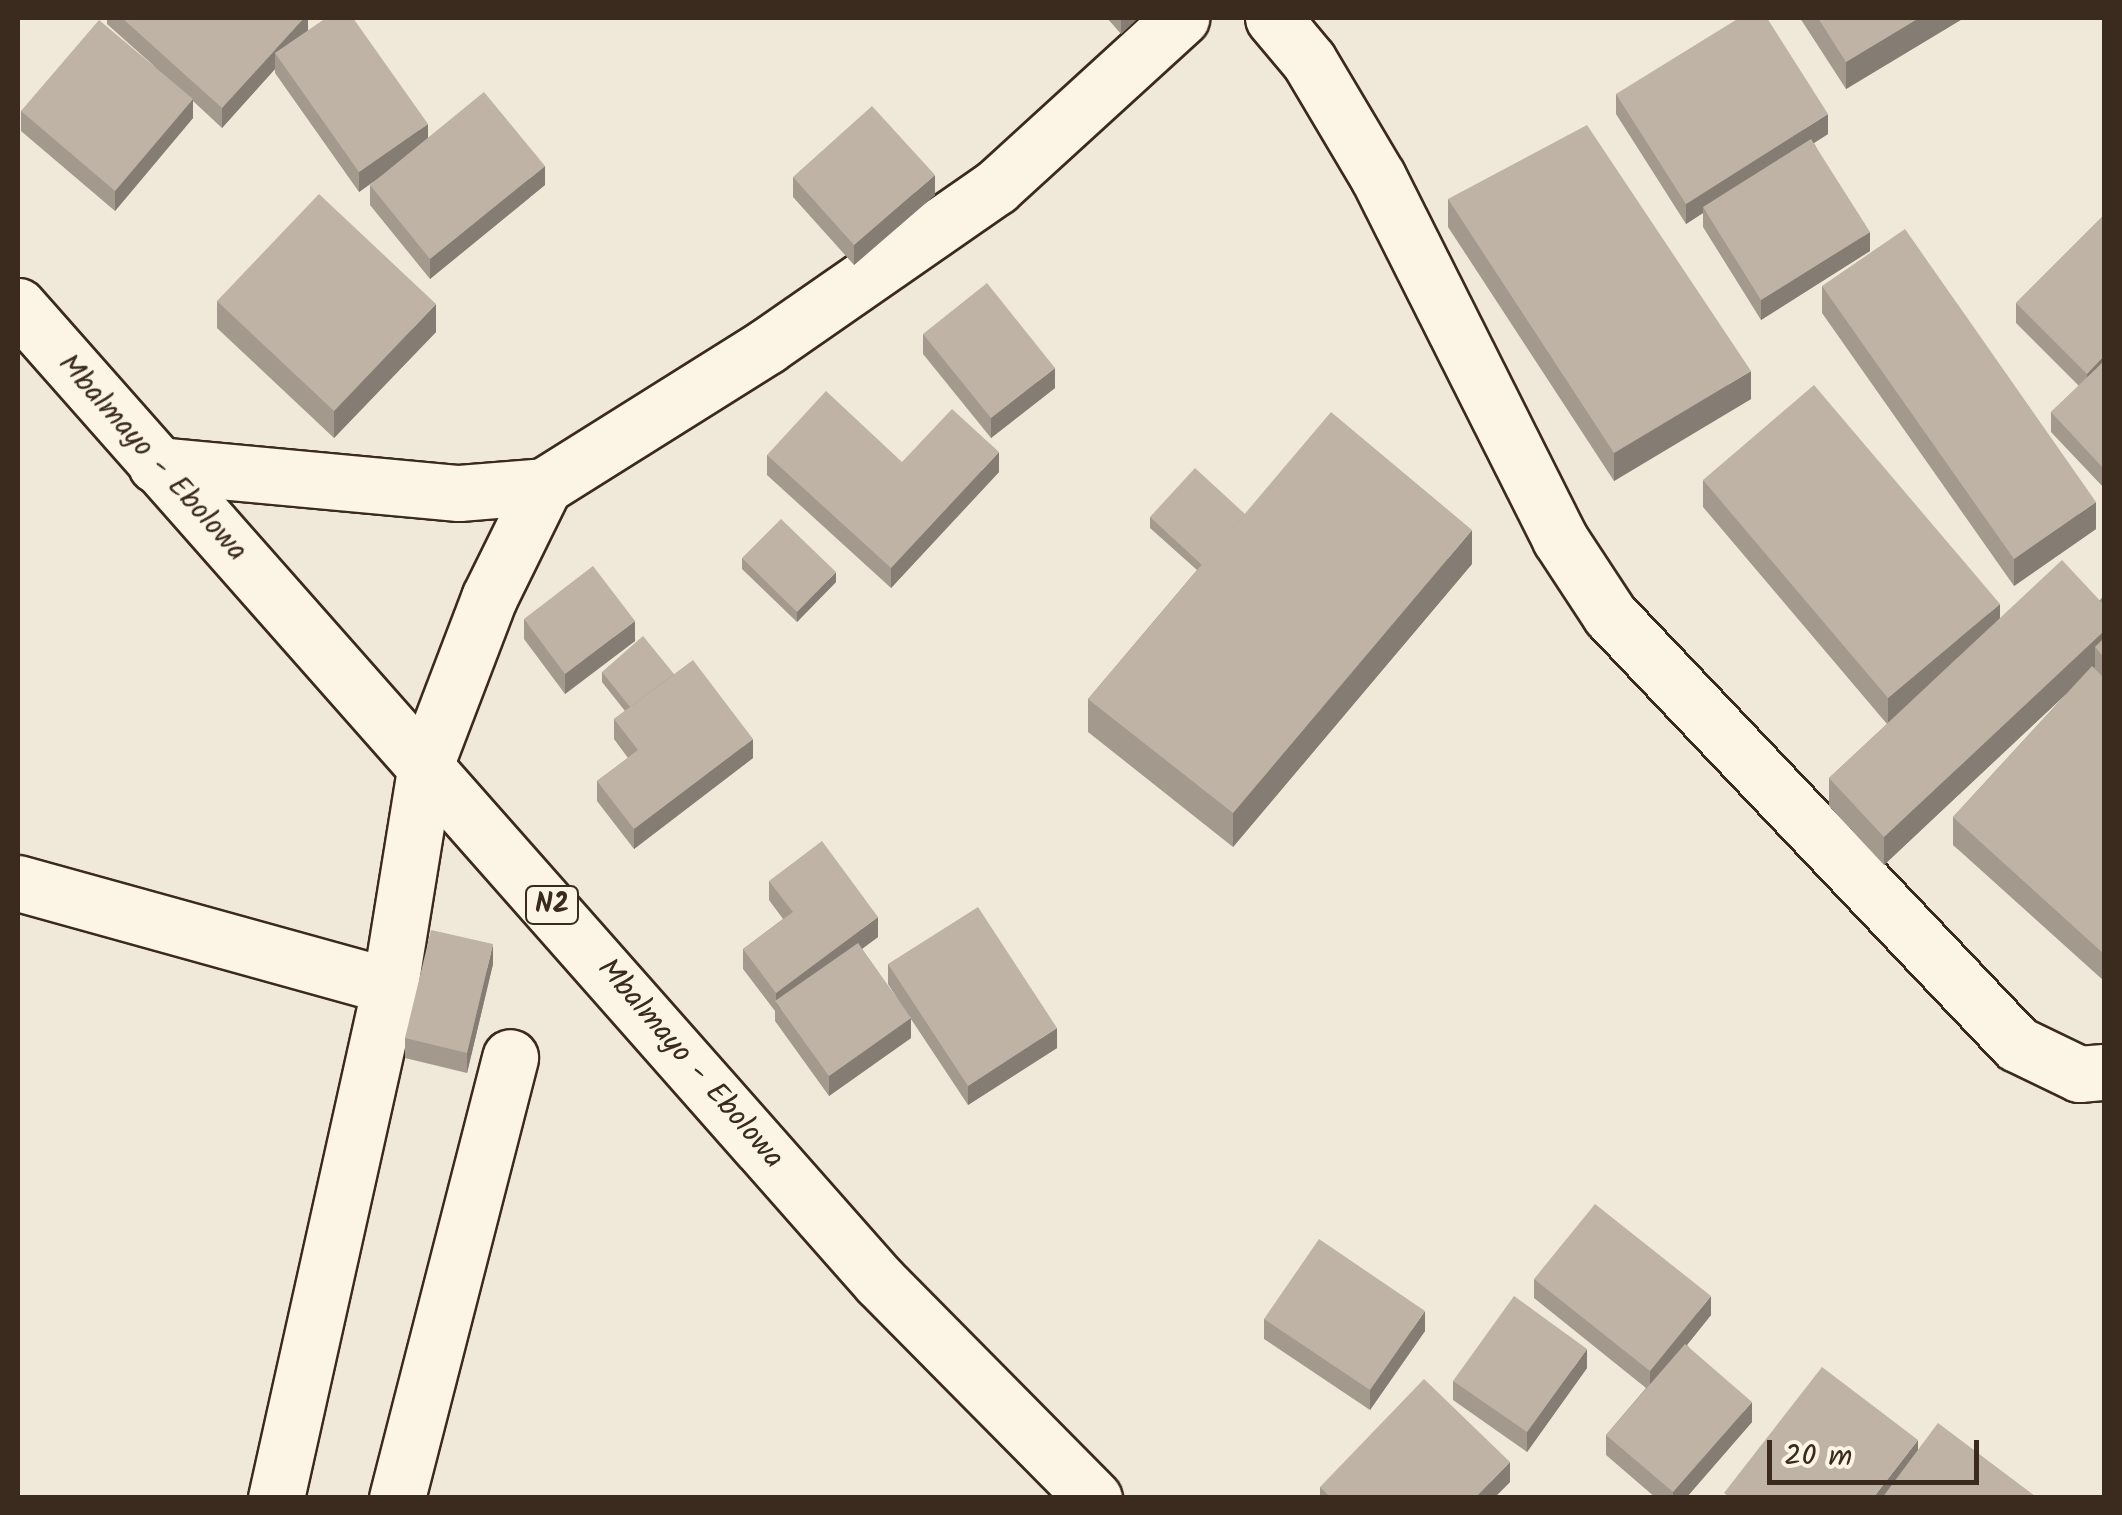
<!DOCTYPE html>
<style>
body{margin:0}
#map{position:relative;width:2122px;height:1515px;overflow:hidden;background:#f0e9d9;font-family:Kalam,sans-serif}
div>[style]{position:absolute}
.roads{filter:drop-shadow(2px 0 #3b2a1e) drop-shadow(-2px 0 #3b2a1e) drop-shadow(0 2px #3b2a1e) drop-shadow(0 -2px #3b2a1e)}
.minor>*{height:55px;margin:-27.5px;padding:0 27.5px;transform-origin:27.5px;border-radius:27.5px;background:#fcf5e5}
.trunk>*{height:55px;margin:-27.5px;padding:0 27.5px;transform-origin:27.5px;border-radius:27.5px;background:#fcf5e5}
.wall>*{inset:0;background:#a39a8d}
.shaded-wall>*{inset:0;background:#857d73}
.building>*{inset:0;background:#beb3a4}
span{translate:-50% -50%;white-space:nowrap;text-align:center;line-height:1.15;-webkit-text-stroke:8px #fcf5e5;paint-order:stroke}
.shield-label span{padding:2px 8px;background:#fcf5e5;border:2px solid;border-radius:8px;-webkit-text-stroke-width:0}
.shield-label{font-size:28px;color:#3b2a1e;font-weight:700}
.street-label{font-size:30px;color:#3b2a1e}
.frame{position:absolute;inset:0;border:20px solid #3b2a1e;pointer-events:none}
.scale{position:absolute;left:1767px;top:1440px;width:212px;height:45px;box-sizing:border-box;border:5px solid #3b2a1e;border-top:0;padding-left:12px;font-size:30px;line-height:35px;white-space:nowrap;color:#3b2a1e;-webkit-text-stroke:8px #fcf5e5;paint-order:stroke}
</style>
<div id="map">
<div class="roads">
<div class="minor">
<i style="left:1273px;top:18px;width:56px;rotate:50.1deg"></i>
<i style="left:1309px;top:61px;width:135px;rotate:59.3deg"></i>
<i style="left:1378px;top:177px;width:405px;rotate:63.3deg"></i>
<i style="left:1560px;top:539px;width:91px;rotate:56.7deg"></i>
<i style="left:1610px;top:615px;width:591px;rotate:46.51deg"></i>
<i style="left:2017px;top:1044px;width:69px;rotate:25.8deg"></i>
<i style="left:2079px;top:1074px;width:25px;rotate:-5deg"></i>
<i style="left:156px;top:465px;width:304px;rotate:5.3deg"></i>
<i style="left:459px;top:493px;width:85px;rotate:-4.7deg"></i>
<i style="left:544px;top:486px;width:263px;rotate:-32.1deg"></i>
<i style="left:767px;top:346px;width:279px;rotate:-34.8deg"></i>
<i style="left:996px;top:187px;width:251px;rotate:-42.4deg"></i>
<i style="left:18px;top:883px;width:386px;rotate:15.5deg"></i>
<i style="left:276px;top:1498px;width:525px;rotate:-77.45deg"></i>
<i style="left:390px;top:986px;width:226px;rotate:-80.8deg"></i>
<i style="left:426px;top:763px;width:177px;rotate:-69.1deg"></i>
<i style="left:489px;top:598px;width:125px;rotate:-63.8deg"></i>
<i style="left:397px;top:1498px;width:455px;rotate:-75.6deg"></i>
</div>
<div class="trunk">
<i style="left:18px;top:306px;width:1302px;rotate:48.55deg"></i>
<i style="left:880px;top:1282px;width:304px;rotate:45.3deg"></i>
</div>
</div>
<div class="wall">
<i style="clip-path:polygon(107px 18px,308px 18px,308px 30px,428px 138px,545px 185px,430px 279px,370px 205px,370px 185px,381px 176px,359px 192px,275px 73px,275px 69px,222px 128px,193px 101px,193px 118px,115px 211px,21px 131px,21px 111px,154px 66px,107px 24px)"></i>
<i style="clip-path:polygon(1107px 18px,1138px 18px,1121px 34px)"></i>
<i style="clip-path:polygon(1800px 18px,1964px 18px,1846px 89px)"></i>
<i style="clip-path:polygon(1616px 94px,1828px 134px,1814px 143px,1870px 251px,1761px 320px,1703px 227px,1703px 213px,1686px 224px,1616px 114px)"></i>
<i style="clip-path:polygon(793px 177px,935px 195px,854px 265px,793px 197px)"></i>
<i style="clip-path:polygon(1448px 199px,1751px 399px,1614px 481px,1448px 227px)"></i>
<i style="clip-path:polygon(2104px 215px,2104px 488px,2051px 432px,2051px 412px,2079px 386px,2016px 323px,2016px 303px)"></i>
<i style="clip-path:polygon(1822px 286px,2096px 529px,2014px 586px,1822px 313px)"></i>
<i style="clip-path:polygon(217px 301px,436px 332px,334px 438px,217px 328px)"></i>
<i style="clip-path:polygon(923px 334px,1055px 388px,991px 438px,923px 354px)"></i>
<i style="clip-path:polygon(767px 455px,902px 462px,999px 472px,891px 588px,767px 475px)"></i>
<i style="clip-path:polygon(1703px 480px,2000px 618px,2100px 600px,2104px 595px,2104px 678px,2094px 668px,2104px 678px,2104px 981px,1953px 845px,1953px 817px,2067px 693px,1884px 865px,1829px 806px,1829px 778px,1887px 724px,1703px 507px)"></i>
<i style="clip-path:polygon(1245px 514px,1472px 564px,1233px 847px,1088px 732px,1088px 699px,1197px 570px,1150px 528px,1150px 517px)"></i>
<i style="clip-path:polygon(742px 558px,836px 582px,797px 622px,742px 569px)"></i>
<i style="clip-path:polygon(524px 619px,635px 641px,565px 694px,524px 639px)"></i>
<i style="clip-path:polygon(602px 672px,674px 674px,753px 758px,634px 849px,597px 801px,597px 781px,628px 758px,614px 739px,614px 719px,625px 711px,602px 682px)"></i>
<i style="clip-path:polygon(769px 881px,878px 937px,862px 949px,902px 1006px,888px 984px,888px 964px,1057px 1048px,968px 1105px,911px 1019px,911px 1038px,829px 1096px,775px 1021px,775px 1011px,743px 969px,743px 949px,783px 919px,769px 900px)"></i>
<i style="clip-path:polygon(493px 964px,467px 1073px,405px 1058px,405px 1038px)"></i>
<i style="clip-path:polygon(1534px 1279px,1711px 1315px,1687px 1345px,1752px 1422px,1686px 1498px,1656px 1498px,1606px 1455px,1606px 1435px,1646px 1388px,1534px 1298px)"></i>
<i style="clip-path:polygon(1264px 1319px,1425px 1331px,1370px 1410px,1264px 1339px)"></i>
<i style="clip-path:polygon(1587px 1368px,1527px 1452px,1453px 1400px,1453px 1381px)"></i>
<i style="clip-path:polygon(1510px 1482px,1494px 1498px,1320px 1498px,1320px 1487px)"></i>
</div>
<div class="shaded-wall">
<i style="clip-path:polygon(304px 18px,308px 18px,308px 33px,275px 53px,275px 69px,222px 128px,222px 108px)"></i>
<i style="clip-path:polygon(1121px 18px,1138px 18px,1121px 34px)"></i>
<i style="clip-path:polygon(1919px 18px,1964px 18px,1846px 89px,1846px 62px)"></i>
<i style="clip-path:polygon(193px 99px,193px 118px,115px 211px,115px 191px)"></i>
<i style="clip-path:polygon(1828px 114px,1828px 134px,1706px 212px,1703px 207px,1703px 213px,1686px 224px,1686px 204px)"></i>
<i style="clip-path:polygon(428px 124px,428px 143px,359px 192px,359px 172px)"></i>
<i style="clip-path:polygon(545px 166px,545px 185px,430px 279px,430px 259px)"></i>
<i style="clip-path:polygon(935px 175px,935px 195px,854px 265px,854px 245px)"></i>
<i style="clip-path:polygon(1870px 232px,1870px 251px,1761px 320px,1761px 300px)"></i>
<i style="clip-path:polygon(436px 304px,436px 332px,334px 438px,334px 411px)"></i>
<i style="clip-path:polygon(2104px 356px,2104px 376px,2087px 394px,2087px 374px)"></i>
<i style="clip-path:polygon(1055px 368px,1055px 388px,991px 438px,991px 418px)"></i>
<i style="clip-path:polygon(1751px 371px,1751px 399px,1614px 481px,1614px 453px)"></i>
<i style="clip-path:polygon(999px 452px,999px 472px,891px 588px,891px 568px)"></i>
<i style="clip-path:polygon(2096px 502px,2096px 529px,2014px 586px,2014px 559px)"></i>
<i style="clip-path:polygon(1472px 530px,1472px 564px,1233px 847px,1233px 813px)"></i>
<i style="clip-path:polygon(836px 572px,836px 582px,797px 622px,797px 612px)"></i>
<i style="clip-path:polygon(2000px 604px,2000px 631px,1888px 726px,1888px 698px)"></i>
<i style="clip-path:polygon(635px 621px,635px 641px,565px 694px,565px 674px)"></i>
<i style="clip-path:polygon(2104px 631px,2104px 658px,2095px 647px,2095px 667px,1884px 865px,1884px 837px)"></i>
<i style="clip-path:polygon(753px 739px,753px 758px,634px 849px,634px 829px)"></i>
<i style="clip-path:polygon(878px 917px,878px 937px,780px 1009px,776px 1003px,776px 993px)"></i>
<i style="clip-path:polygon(493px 944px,493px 964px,467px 1073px,467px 1053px)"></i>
<i style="clip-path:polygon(911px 1018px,911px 1038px,829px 1096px,829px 1076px)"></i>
<i style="clip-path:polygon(1057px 1028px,1057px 1048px,968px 1105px,968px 1086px)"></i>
<i style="clip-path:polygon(1711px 1296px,1711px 1315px,1650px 1391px,1650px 1371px)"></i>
<i style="clip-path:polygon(1425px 1311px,1425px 1331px,1370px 1410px,1370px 1390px)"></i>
<i style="clip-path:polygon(1587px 1349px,1587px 1368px,1527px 1452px,1527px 1432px)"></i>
<i style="clip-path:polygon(1752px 1402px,1752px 1422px,1686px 1498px,1673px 1498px,1673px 1492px)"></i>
<i style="clip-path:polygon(1918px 1440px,1918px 1460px,1889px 1498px,1873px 1498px)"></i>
<i style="clip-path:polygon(1510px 1462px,1510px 1482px,1494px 1498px,1475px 1498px)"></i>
</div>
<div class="building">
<i style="clip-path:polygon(122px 18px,304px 18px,222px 108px)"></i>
<i style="clip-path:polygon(326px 18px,353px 18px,428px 124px,359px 172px,275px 53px)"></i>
<i style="clip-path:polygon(1739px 18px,1767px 18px,1828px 114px,1686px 204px,1616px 94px)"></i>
<i style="clip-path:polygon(1818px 18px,1919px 18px,1846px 62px)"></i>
<i style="clip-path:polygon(99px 20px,193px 99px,115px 191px,21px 111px)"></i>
<i style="clip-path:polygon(484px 92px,545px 166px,430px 259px,370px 185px)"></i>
<i style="clip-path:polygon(872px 106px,935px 175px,854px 245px,793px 177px)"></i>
<i style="clip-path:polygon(1587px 125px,1751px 371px,1614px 453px,1448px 199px)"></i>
<i style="clip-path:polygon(1811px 139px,1870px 232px,1761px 300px,1703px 207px)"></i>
<i style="clip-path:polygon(319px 194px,436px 304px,334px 411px,217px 301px)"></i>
<i style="clip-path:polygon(2104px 215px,2104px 356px,2087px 374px,2016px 303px)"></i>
<i style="clip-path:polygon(1905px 229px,2096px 502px,2014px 559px,1822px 286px)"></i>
<i style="clip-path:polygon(987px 283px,1055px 368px,991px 418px,923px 334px)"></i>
<i style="clip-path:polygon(2104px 361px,2104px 469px,2051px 412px)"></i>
<i style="clip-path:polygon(1814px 385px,2000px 604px,1888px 698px,1703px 480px)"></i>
<i style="clip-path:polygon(826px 391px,902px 462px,952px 409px,999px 452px,891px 568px,767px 455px)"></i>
<i style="clip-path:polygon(1331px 412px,1472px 530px,1233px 813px,1088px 699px)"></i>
<i style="clip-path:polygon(1195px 468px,1245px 514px,1202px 565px,1150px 517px)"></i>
<i style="clip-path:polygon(781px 519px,836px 572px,797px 612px,742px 558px)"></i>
<i style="clip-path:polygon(2062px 560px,2104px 605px,2104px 631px,1884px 837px,1829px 778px)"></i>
<i style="clip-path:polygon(593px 566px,635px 621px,565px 674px,524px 619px)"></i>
<i style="clip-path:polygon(643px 636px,674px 674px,630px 707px,602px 672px)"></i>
<i style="clip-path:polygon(2104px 638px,2104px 658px,2095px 647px)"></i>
<i style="clip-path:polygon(693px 660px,753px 739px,634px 829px,597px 781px,638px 750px,614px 719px)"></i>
<i style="clip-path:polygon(2092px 666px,2104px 678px,2104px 954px,1953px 817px)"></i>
<i style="clip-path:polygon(822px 841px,878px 917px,776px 993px,743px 949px,793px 912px,769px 881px)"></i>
<i style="clip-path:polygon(978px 907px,1057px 1028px,968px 1086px,888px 964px)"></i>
<i style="clip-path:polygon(431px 930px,493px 944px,467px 1053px,405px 1038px)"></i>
<i style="clip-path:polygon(858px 943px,911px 1018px,829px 1076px,775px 1001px)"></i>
<i style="clip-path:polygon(1595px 1204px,1711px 1296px,1650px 1371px,1534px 1279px)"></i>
<i style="clip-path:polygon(1319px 1239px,1425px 1311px,1370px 1390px,1264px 1319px)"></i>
<i style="clip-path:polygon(1514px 1296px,1587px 1349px,1527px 1432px,1453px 1381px)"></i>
<i style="clip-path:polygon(1685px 1344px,1752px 1402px,1673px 1492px,1606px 1435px)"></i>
<i style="clip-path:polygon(1822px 1367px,1918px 1440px,1873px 1498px,1730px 1498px,1724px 1493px)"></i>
<i style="clip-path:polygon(1424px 1379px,1510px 1462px,1475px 1498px,1331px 1498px,1320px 1487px)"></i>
<i style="clip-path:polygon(1938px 1423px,2035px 1496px,2034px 1498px,1882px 1498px)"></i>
</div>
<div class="shield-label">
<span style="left:552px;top:905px">N2</span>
</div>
<div class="street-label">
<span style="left:152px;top:458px;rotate:48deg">Mbalmayo - Ebolowa</span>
<span style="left:690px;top:1064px;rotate:49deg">Mbalmayo - Ebolowa</span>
</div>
<div class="frame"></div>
<div class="scale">20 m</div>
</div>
